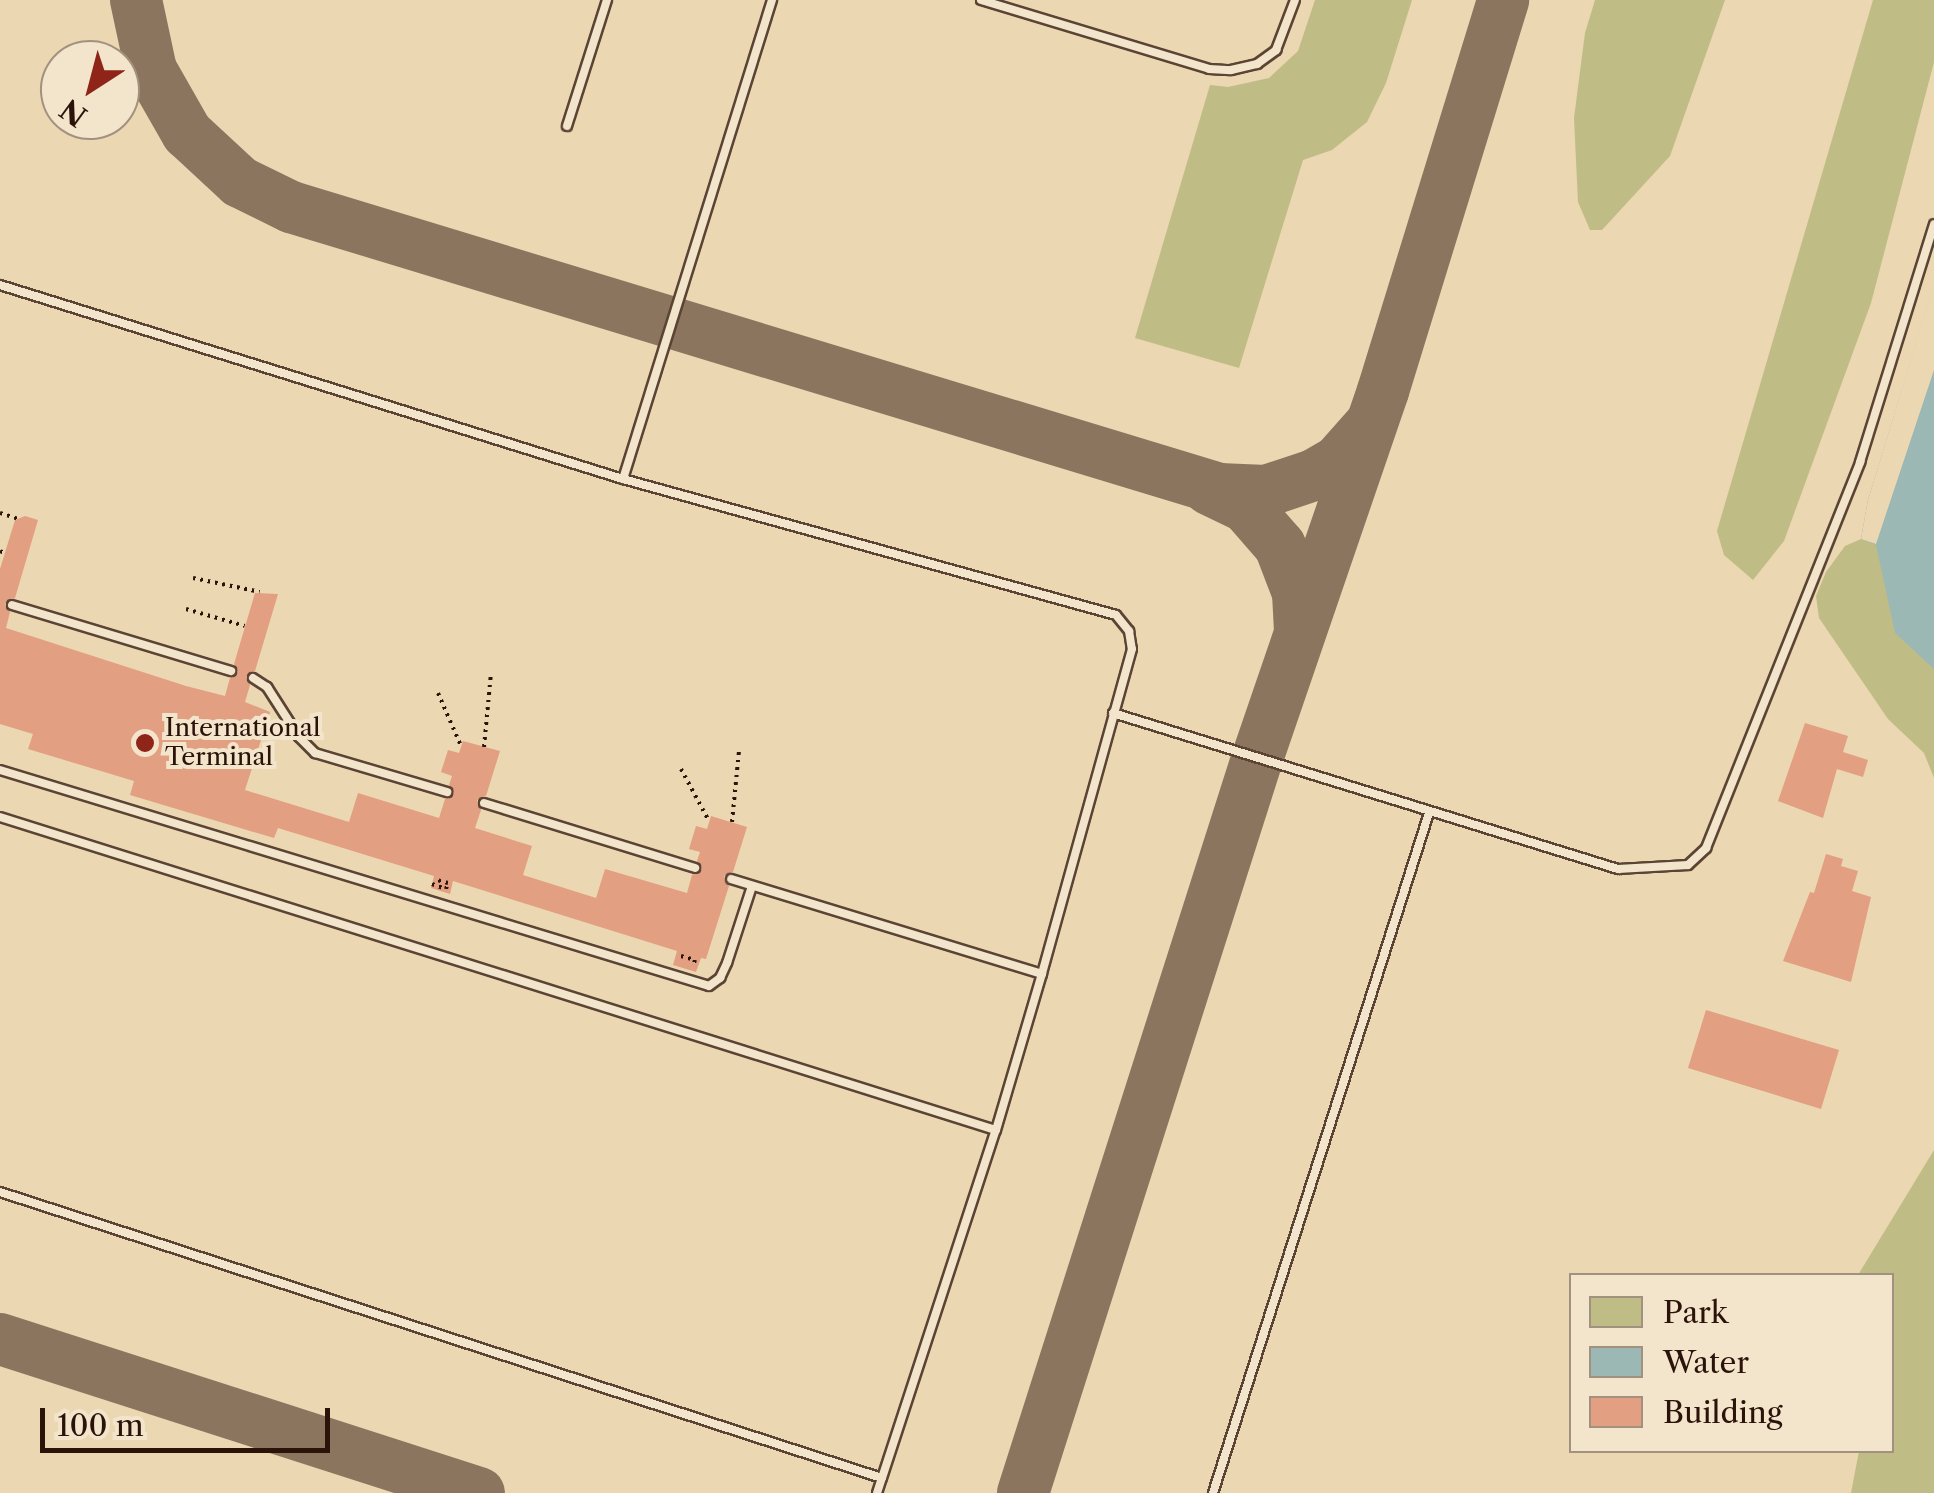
<!DOCTYPE html>
<style>
body{margin:0}
#map{position:relative;width:1934px;height:1493px;overflow:hidden;background:#ebd7b1;font-family:"Libre Caslon Text",serif}
div>[style]{position:absolute}
.green>*{inset:0;background:#c0bc86}
.water>*{inset:0;background:#9bb8b5}
.pier>*{inset:0;background:#ebd7b1}
.taxiway>*{height:52px;margin:-26px;padding:0 26px;transform-origin:26px;border-radius:26px;background:#8b755e}
.building>*{inset:0;background:#e29f82}
.path>*{height:4px;margin-top:-2px;transform-origin:0;background:repeating-linear-gradient(90deg,#2b130a 0 2.5px,transparent 0 7.5px)}
.roads{filter:drop-shadow(2px 0 #5b4434) drop-shadow(-2px 0 #5b4434) drop-shadow(0 2px #5b4434) drop-shadow(0 -2px #5b4434)}
.lane>*{height:8px;margin:-4px;padding:0 4px;transform-origin:4px;border-radius:4px;background:#f2e5cc}
.dots>*{width:28px;height:28px;translate:-50% -50%;box-sizing:border-box;border:5px solid #f2e5cc;border-radius:50%}
span{translate:-50% -50%;white-space:nowrap;text-align:center;line-height:1.15;-webkit-text-stroke:8px #f2e5cc;paint-order:stroke}
.poi-label{font-size:25px;color:#2b130a}
.left{translate:0 -50%;text-align:left}
.legend{position:absolute;left:1569px;top:1273px;width:325px;height:180px;box-sizing:border-box;background:#f2e5cc;border:2px solid #a2917e;margin:0;padding:12px 18px;list-style:none;font-size:30px;color:#2b130a}
.legend li{display:flex;align-items:center;gap:20px;height:50px}
.legend b{width:50px;border:2px solid #a2917e}
.north{position:absolute;left:40px;top:40px;width:100px;height:100px;box-sizing:border-box;background:#f2e5cc;border:2px solid #a2917e;border-radius:50%;rotate:216deg;font-size:28px;font-weight:700;line-height:40px;text-align:center;color:#2b130a}
.north::after{content:'';display:block;margin:auto;width:35px;height:45px;background:#8f2418;clip-path:polygon(50% 0,100% 100%,50% 72%,0 100%)}
.scale{position:absolute;left:40px;top:1408px;width:290px;height:45px;box-sizing:border-box;border:5px solid #2b130a;border-top:0;padding-left:12px;font-size:30px;line-height:35px;white-space:nowrap;color:#2b130a;-webkit-text-stroke:8px #f2e5cc;paint-order:stroke}
</style>
<div id="map">
<div class="green">
<i style="clip-path:polygon(1315px 0,1412px 0,1386px 83px,1367px 122px,1332px 150px,1303px 160px,1239px 368px,1135px 338px,1210px 85px,1228px 87px,1269px 78px,1298px 51px)"></i>
<i style="clip-path:polygon(1595px 0,1725px 0,1670px 156px,1602px 230px,1590px 230px,1578px 202px,1574px 118px,1585px 33px)"></i>
<i style="clip-path:polygon(1873px 0,1934px 0,1934px 62px,1871px 303px,1784px 541px,1753px 580px,1724px 555px,1717px 531px)"></i>
<i style="clip-path:polygon(1934px 286px,1934px 778px,1924px 753px,1888px 719px,1819px 618px,1816px 596px,1826px 572px,1845px 546px,1861px 539px,1868px 500px)"></i>
<i style="clip-path:polygon(1934px 1150px,1934px 1493px,1851px 1493px,1859px 1451px,1892px 1450px,1892px 1276px,1858px 1275px)"></i>
</div>
<div class="water">
<i style="clip-path:polygon(1934px 286px,1934px 669px,1895px 633px,1876px 545px,1861px 539px,1868px 500px)"></i>
</div>
<div class="pier">
<i style="clip-path:polygon(1934px 284px,1934px 370px,1876px 544px,1861px 539px,1868px 500px)"></i>
</div>
<div class="taxiway">
<i style="left:136px;top:0;width:72px;rotate:77.9deg"></i>
<i style="left:151px;top:70px;width:73px;rotate:60.3deg"></i>
<i style="left:187px;top:133px;width:72px;rotate:42.8deg"></i>
<i style="left:240px;top:182px;width:57px;rotate:26.1deg"></i>
<i style="left:291px;top:207px;width:970px;rotate:16.9deg"></i>
<i style="left:1219px;top:489px;width:47px;rotate:2.4deg"></i>
<i style="left:1266px;top:491px;width:51px;rotate:-18.4deg"></i>
<i style="left:1314px;top:475px;width:28px;rotate:-30deg"></i>
<i style="left:1338px;top:461px;width:48px;rotate:-48.4deg"></i>
<i style="left:1209px;top:489px;width:41px;rotate:25.9deg"></i>
<i style="left:1246px;top:507px;width:52px;rotate:48.9deg"></i>
<i style="left:1280px;top:546px;width:50px;rotate:69deg"></i>
<i style="left:1298px;top:593px;width:38px;rotate:87deg"></i>
<i style="left:0;top:1339px;width:503px;rotate:17.82deg"></i>
<i style="left:1023px;top:1493px;width:770px;rotate:-72.32deg"></i>
<i style="left:1257px;top:759px;width:389px;rotate:-71.1deg"></i>
<i style="left:1383px;top:391px;width:409px;rotate:-72.9deg"></i>
</div>
<div class="building">
<i style="clip-path:polygon(25px 516px,38px 520px,15px 598px,5px 604px,10px 612px,6px 628px,186px 686px,225px 696px,230px 678px,238px 672px,234px 664px,255px 593px,278px 594px,255px 671px,246px 677px,250px 685px,245px 702px,270px 712px,245px 790px,349px 822px,358px 793px,439px 818px,445px 799px,454px 793px,449px 785px,452px 776px,441px 772px,448px 750px,459px 753px,463px 741px,500px 751px,486px 796px,477px 800px,481px 810px,475px 828px,532px 846px,523px 875px,596px 898px,605px 869px,687px 893px,692px 875px,702px 869px,697px 861px,700px 852px,689px 849px,696px 826px,707px 829px,711px 816px,747px 827px,733px 872px,724px 876px,729px 886px,706px 959px,701px 958px,696px 972px,673px 965px,677px 951px,453px 881px,450px 894px,431px 888px,434px 876px,278px 828px,274px 838px,130px 795px,134px 781px,28px 749px,33px 734px,0 724px,0 569px,15px 520px)"></i>
<i style="clip-path:polygon(1805px 723px,1848px 736px,1843px 752px,1868px 760px,1863px 777px,1837px 769px,1823px 818px,1778px 801px)"></i>
<i style="clip-path:polygon(1826px 854px,1843px 859px,1841px 866px,1858px 871px,1852px 891px,1871px 897px,1851px 982px,1783px 961px,1810px 892px,1814px 893px)"></i>
<i style="clip-path:polygon(1706px 1010px,1839px 1050px,1821px 1109px,1688px 1068px)"></i>
</div>
<div class="path">
<i style="left:0;top:513px;width:19px;rotate:18deg"></i>
<i style="left:0;top:551px;width:5px;rotate:22deg"></i>
<i style="left:193px;top:578px;width:68px;rotate:11.8deg"></i>
<i style="left:186px;top:609px;width:61px;rotate:16.1deg"></i>
<i style="left:438px;top:693px;width:58px;rotate:66.5deg"></i>
<i style="left:484px;top:747px;width:74px;rotate:-84.6deg"></i>
<i style="left:681px;top:769px;width:59px;rotate:61.7deg"></i>
<i style="left:732px;top:822px;width:71px;rotate:-84.4deg"></i>
<i style="left:432px;top:884px;width:15px;rotate:20deg"></i>
<i style="left:446px;top:889px;width:6px;rotate:-72deg"></i>
<i style="left:448px;top:883px;width:11px;rotate:-165deg"></i>
<i style="left:681px;top:956px;width:15px;rotate:16deg"></i>
<i style="left:695px;top:960px;width:6px;rotate:108deg"></i>
</div>
<div class="roads">
<div class="lane">
<i style="left:981px;top:0;width:238px;rotate:16.8deg"></i>
<i style="left:1209px;top:69px;width:22px;rotate:3deg"></i>
<i style="left:1231px;top:70px;width:27px;rotate:-13deg"></i>
<i style="left:1257px;top:64px;width:24px;rotate:-36deg"></i>
<i style="left:1276px;top:50px;width:53px;rotate:-69.2deg"></i>
<i style="left:567px;top:126px;width:132px;rotate:-72.4deg"></i>
<i style="left:0;top:285px;width:653px;rotate:17.3deg"></i>
<i style="left:623px;top:479px;width:511px;rotate:15.42deg"></i>
<i style="left:1116px;top:615px;width:21px;rotate:51deg"></i>
<i style="left:1129px;top:631px;width:18px;rotate:81deg"></i>
<i style="left:1132px;top:649px;width:337px;rotate:105.5deg"></i>
<i style="left:1042px;top:974px;width:325px;rotate:-163deg"></i>
<i style="left:623px;top:479px;width:502px;rotate:-72.72deg"></i>
<i style="left:12px;top:605px;width:229px;rotate:16.8deg"></i>
<i style="left:253px;top:678px;width:17px;rotate:33deg"></i>
<i style="left:267px;top:687px;width:59px;rotate:57.4deg"></i>
<i style="left:299px;top:737px;width:23px;rotate:45deg"></i>
<i style="left:315px;top:753px;width:138px;rotate:16.5deg"></i>
<i style="left:1113px;top:713px;width:529px;rotate:17.17deg"></i>
<i style="left:1618px;top:869px;width:70px;rotate:-3.3deg"></i>
<i style="left:1688px;top:865px;width:25px;rotate:-43deg"></i>
<i style="left:1706px;top:848px;width:416px;rotate:-68.2deg"></i>
<i style="left:1860px;top:462px;width:249px;rotate:-72.7deg"></i>
<i style="left:0;top:770px;width:741px;rotate:16.94deg"></i>
<i style="left:709px;top:986px;width:14px;rotate:-36deg"></i>
<i style="left:720px;top:978px;width:17px;rotate:-65deg"></i>
<i style="left:727px;top:963px;width:81px;rotate:-72deg"></i>
<i style="left:484px;top:803px;width:221px;rotate:17.1deg"></i>
<i style="left:0;top:817px;width:1044px;rotate:17.45deg"></i>
<i style="left:996px;top:1130px;width:163px;rotate:-73.6deg"></i>
<i style="left:0;top:1192px;width:927px;rotate:17.97deg"></i>
<i style="left:882px;top:1478px;width:366px;rotate:-71.9deg"></i>
<i style="left:877px;top:1493px;width:16px;rotate:-72deg"></i>
<i style="left:1213px;top:1493px;width:713px;rotate:-72.38deg"></i>
</div>
</div>
<div class="dots">
<i style="left:145px;top:743px;background:#8f2418"></i>
</div>
<div class="poi-label">
<span class="left" style="left:165px;top:743px">International<br>Terminal</span>
</div>
<ul class="legend">
<li><b style="height:28px;background:#c0bc86"></b>Park</li>
<li><b style="height:28px;background:#9bb8b5"></b>Water</li>
<li><b style="height:28px;background:#e29f82"></b>Building</li>
</ul>
<div class="north">N</div>
<div class="scale">100 m</div>
</div>
